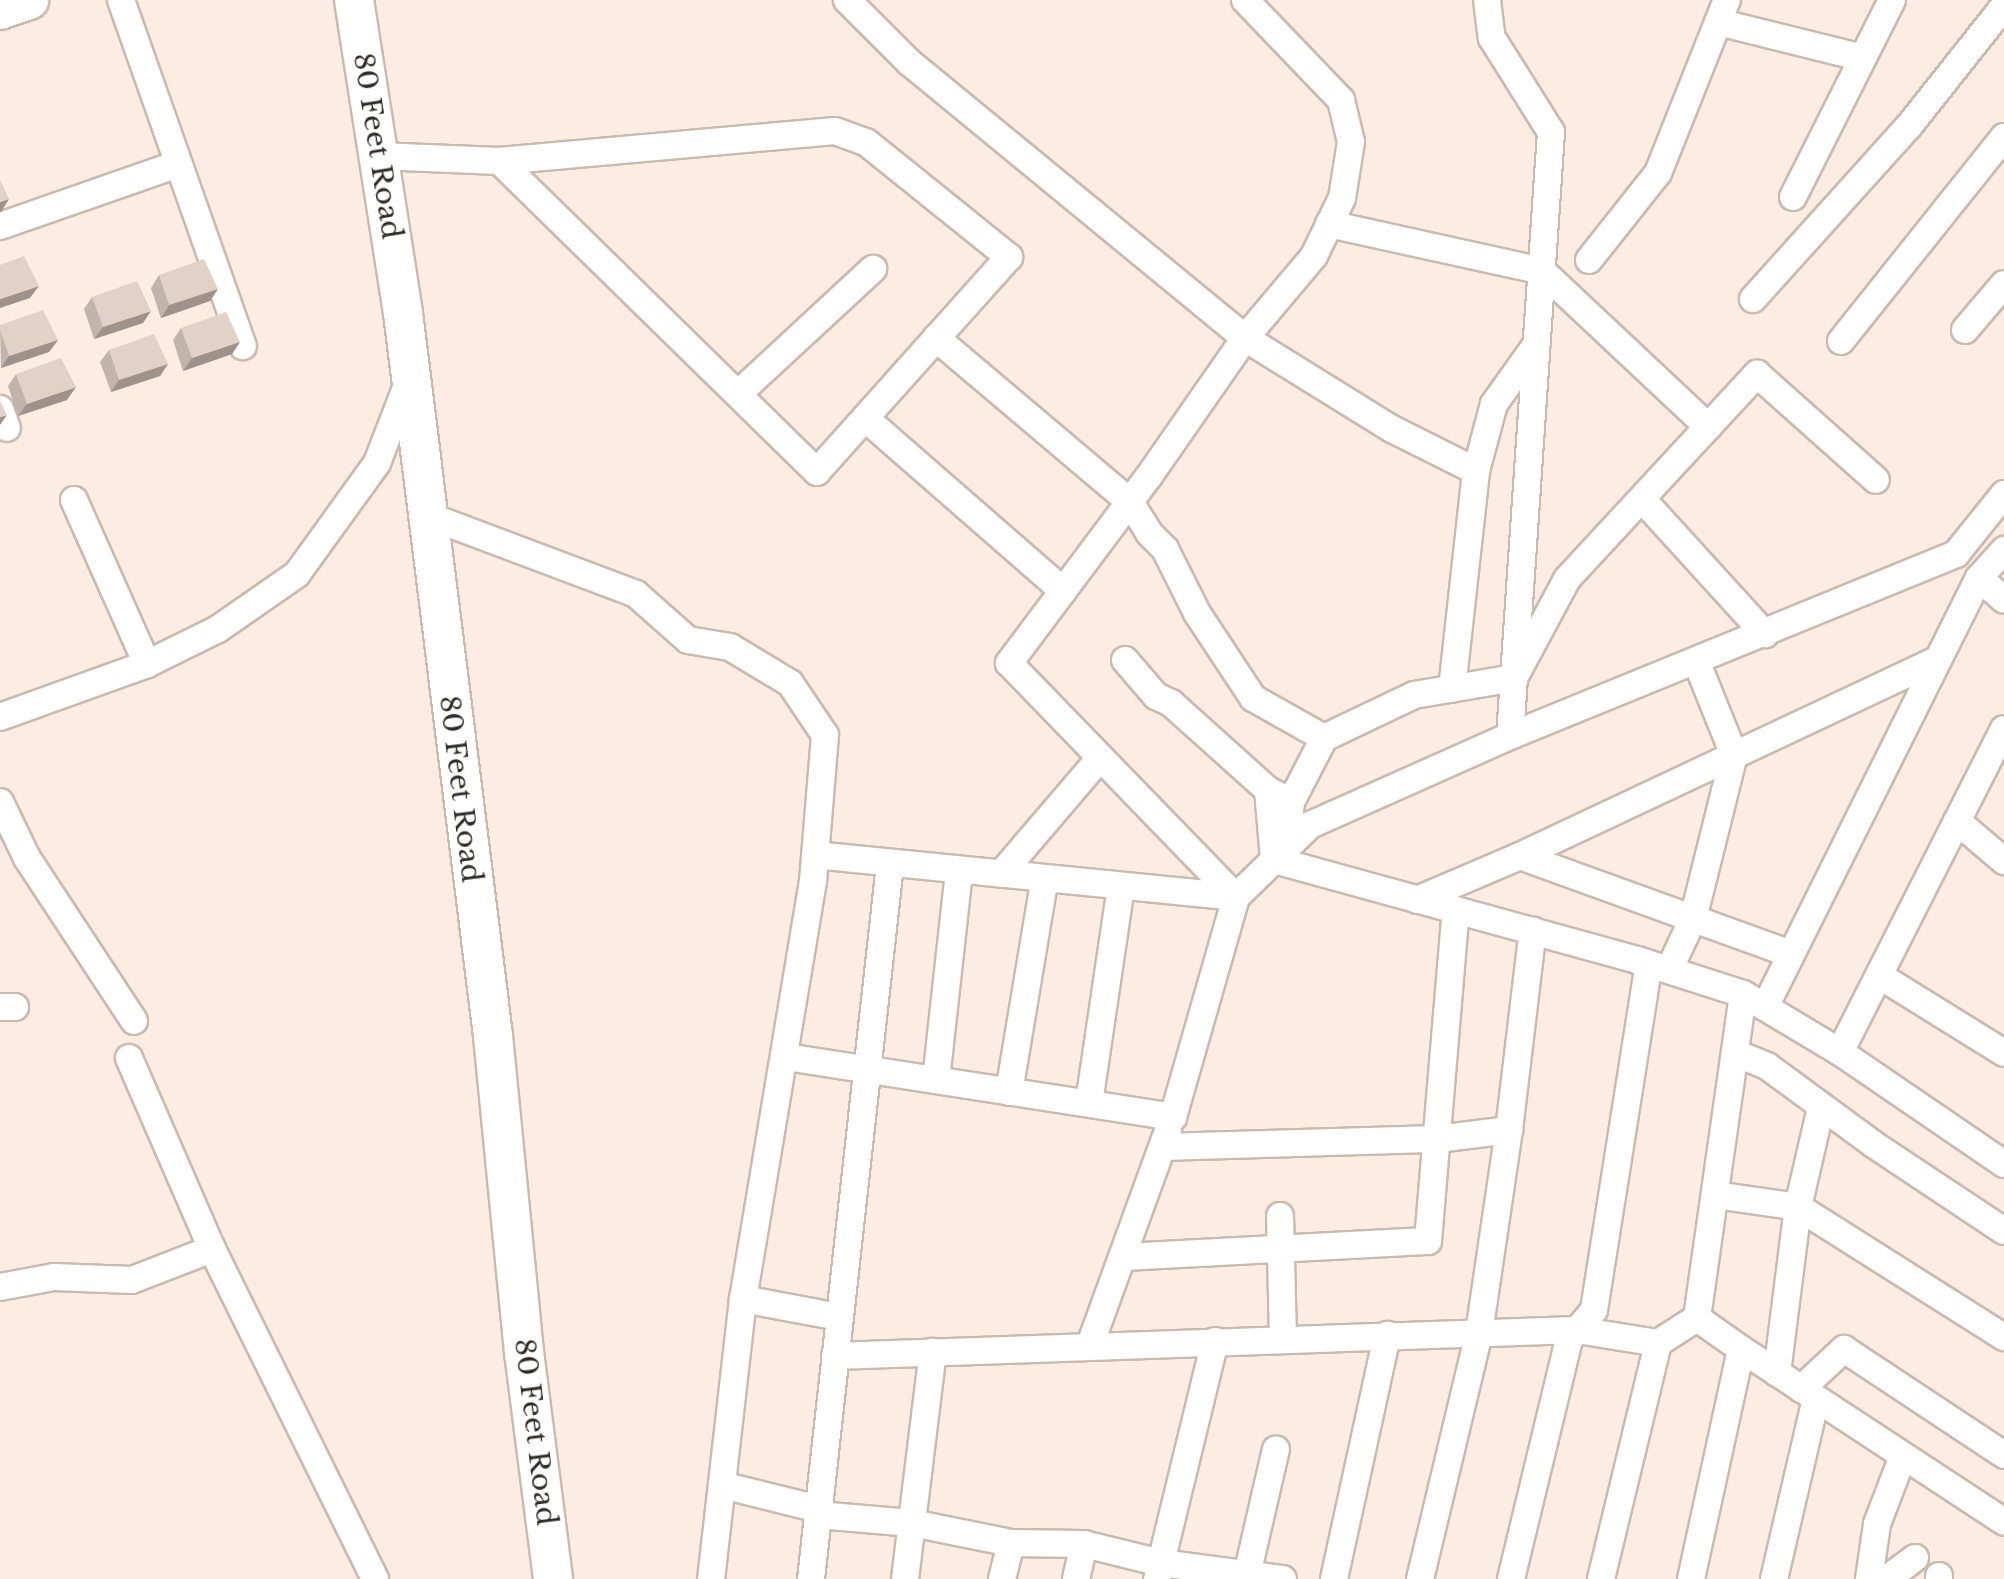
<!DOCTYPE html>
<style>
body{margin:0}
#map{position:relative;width:2004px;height:1579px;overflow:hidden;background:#fcece1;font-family:"Libre Baskerville",serif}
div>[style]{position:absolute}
.roads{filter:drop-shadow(2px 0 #c9baaf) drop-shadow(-2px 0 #c9baaf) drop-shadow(0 2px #c9baaf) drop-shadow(0 -2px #c9baaf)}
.street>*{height:26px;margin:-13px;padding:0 13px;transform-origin:13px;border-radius:13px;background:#fff}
.secondary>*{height:38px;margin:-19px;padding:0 19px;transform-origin:19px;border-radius:19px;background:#fff}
.wall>*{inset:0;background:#c2b4aa}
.shaded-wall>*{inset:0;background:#9e928b}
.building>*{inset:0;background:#e1d1c6}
span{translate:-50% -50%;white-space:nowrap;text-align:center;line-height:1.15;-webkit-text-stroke:7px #fff;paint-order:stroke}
.street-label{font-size:28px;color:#302a26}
</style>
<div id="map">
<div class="roads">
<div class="street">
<i style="left:121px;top:0;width:367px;rotate:70.6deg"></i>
<i style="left:847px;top:0;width:88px;rotate:45deg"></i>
<i style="left:909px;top:62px;width:435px;rotate:39.4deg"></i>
<i style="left:1245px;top:338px;width:173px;rotate:31.8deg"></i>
<i style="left:1392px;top:429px;width:94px;rotate:26.6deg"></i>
<i style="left:1245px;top:0;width:139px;rotate:46.2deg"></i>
<i style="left:1341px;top:100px;width:43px;rotate:76.6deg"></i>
<i style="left:1351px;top:142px;width:57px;rotate:99.1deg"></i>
<i style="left:1342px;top:198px;width:64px;rotate:115.8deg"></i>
<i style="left:1314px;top:256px;width:107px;rotate:130.1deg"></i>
<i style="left:1245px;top:338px;width:168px;rotate:124.8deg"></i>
<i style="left:1149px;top:476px;width:234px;rotate:126.8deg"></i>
<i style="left:1009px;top:663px;width:326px;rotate:45.9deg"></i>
<i style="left:1236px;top:897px;width:103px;rotate:-44.2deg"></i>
<i style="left:1310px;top:825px;width:219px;rotate:-24deg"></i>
<i style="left:1510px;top:736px;width:482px;rotate:-22.2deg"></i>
<i style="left:1956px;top:554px;width:77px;rotate:-51.3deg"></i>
<i style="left:1487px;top:0;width:38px;rotate:83deg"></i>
<i style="left:1492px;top:38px;width:111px;rotate:57.9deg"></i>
<i style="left:1551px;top:132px;width:605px;rotate:93.88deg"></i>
<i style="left:1718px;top:22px;width:149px;rotate:13.9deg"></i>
<i style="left:378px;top:156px;width:121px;rotate:2.4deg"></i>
<i style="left:499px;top:161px;width:337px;rotate:-5.1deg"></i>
<i style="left:835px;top:131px;width:33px;rotate:20deg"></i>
<i style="left:866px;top:142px;width:184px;rotate:38.8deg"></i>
<i style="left:1009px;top:257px;width:288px;rotate:131.8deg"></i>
<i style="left:817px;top:472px;width:445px;rotate:-135.6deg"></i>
<i style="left:1793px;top:197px;width:220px;rotate:-63.3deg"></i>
<i style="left:1329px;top:224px;width:218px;rotate:12.4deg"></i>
<i style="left:1542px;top:271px;width:228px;rotate:43.2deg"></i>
<i style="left:0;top:226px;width:188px;rotate:-19.2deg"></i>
<i style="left:1589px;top:260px;width:111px;rotate:-51.6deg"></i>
<i style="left:1658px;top:173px;width:186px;rotate:-68.3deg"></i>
<i style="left:1753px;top:299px;width:233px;rotate:-48deg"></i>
<i style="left:1909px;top:126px;width:153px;rotate:-51.6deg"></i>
<i style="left:1965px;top:330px;width:60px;rotate:-49.7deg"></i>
<i style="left:936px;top:338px;width:254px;rotate:40.2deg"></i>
<i style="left:1130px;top:502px;width:36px;rotate:58deg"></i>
<i style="left:1149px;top:533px;width:23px;rotate:45deg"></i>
<i style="left:1165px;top:549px;width:72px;rotate:63.4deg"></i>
<i style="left:1197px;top:613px;width:102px;rotate:56.6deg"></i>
<i style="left:1253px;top:698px;width:81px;rotate:29.4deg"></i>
<i style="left:1841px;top:341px;width:261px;rotate:-51.4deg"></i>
<i style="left:739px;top:393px;width:183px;rotate:-42.8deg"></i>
<i style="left:0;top:409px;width:20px;rotate:70deg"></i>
<i style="left:865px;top:418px;width:263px;rotate:41.1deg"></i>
<i style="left:1642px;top:499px;width:183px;rotate:47.7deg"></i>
<i style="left:74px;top:500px;width:180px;rotate:66deg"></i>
<i style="left:426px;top:515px;width:224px;rotate:20.6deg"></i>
<i style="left:636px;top:594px;width:69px;rotate:41.5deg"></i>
<i style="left:688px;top:640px;width:43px;rotate:9.5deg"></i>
<i style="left:730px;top:647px;width:70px;rotate:31deg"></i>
<i style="left:790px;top:683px;width:63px;rotate:56.1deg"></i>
<i style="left:825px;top:735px;width:146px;rotate:94.7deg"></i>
<i style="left:813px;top:881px;width:424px;rotate:99.5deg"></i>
<i style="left:743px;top:1299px;width:282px;rotate:96.5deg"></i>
<i style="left:1979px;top:578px;width:33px;rotate:41deg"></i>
<i style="left:1125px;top:660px;width:48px;rotate:49.3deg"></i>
<i style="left:1156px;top:696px;width:17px;rotate:25deg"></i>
<i style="left:1171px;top:703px;width:130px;rotate:41.9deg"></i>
<i style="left:1268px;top:790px;width:18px;rotate:27deg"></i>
<i style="left:1452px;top:689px;width:219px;rotate:-83.7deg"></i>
<i style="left:1476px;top:471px;width:69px;rotate:-75deg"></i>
<i style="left:1494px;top:404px;width:72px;rotate:-54.6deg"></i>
<i style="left:0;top:717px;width:156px;rotate:-19.8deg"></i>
<i style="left:147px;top:664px;width:79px;rotate:-26.2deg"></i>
<i style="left:218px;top:629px;width:96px;rotate:-34.8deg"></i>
<i style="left:297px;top:574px;width:137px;rotate:-54.2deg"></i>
<i style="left:377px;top:463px;width:89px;rotate:-68.9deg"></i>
<i style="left:1268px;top:790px;width:70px;rotate:85.1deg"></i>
<i style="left:1274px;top:860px;width:377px;rotate:15.4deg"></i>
<i style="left:1637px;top:960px;width:111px;rotate:17.8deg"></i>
<i style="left:1743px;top:994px;width:113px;rotate:30.9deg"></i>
<i style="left:1840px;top:1052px;width:199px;rotate:34.3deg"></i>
<i style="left:0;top:802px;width:62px;rotate:64.3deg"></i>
<i style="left:27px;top:858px;width:195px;rotate:56.7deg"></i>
<i style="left:1957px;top:821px;width:62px;rotate:40.4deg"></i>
<i style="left:1286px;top:847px;width:45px;rotate:-83.7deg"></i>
<i style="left:1291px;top:802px;width:72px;rotate:-62.7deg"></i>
<i style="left:1324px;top:738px;width:100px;rotate:-25.5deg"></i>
<i style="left:1414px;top:695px;width:101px;rotate:-9.6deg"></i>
<i style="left:1514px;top:678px;width:112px;rotate:-61.8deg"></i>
<i style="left:1567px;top:579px;width:280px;rotate:-47.2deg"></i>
<i style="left:1757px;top:374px;width:159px;rotate:41.7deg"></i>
<i style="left:1520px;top:856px;width:288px;rotate:19.9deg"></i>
<i style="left:1001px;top:874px;width:153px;rotate:-49.5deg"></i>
<i style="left:1417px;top:900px;width:112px;rotate:-23.1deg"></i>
<i style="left:1520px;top:856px;width:461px;rotate:-25.2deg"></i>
<i style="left:1669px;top:970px;width:56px;rotate:-64.8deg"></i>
<i style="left:1693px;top:919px;width:169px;rotate:-76deg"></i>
<i style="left:1734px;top:755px;width:99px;rotate:-111.9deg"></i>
<i style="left:1880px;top:976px;width:146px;rotate:31.8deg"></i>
<i style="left:0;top:1007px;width:15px"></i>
<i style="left:1765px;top:1007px;width:479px;rotate:-63.5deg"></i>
<i style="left:1979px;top:578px;width:38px;rotate:-48deg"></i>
<i style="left:1840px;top:1052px;width:362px;rotate:-63.1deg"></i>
<i style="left:1735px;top:1053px;width:35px;rotate:22deg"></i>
<i style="left:1767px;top:1066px;width:132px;rotate:36.3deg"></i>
<i style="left:1873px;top:1144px;width:157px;rotate:33.6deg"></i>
<i style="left:786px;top:1057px;width:392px;rotate:8.8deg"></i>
<i style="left:1173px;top:1117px;width:229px;rotate:-74deg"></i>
<i style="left:1236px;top:897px;width:423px;rotate:-174.3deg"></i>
<i style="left:129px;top:1058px;width:208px;rotate:66.5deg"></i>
<i style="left:212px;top:1249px;width:368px;rotate:63.7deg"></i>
<i style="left:936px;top:1080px;width:211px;rotate:-83.7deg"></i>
<i style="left:1009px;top:1092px;width:217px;rotate:-80.5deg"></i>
<i style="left:1089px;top:1103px;width:219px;rotate:-81.6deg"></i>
<i style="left:1163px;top:1147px;width:274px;rotate:-1.7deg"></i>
<i style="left:1437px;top:1139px;width:73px;rotate:-7.1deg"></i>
<i style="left:1715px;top:1195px;width:84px;rotate:8.2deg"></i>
<i style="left:1798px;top:1207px;width:244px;rotate:32.3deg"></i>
<i style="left:1280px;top:1216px;width:123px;rotate:88.6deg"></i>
<i style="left:1123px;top:1257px;width:305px;rotate:-3deg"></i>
<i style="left:1428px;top:1241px;width:332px;rotate:-85.2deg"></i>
<i style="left:0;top:1287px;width:55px;rotate:-10.5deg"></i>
<i style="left:54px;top:1277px;width:78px;rotate:2.2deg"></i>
<i style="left:132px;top:1280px;width:86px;rotate:-21.2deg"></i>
<i style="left:743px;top:1299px;width:98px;rotate:10.6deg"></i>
<i style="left:1090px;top:1345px;width:228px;rotate:-70deg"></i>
<i style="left:1741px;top:1349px;width:315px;rotate:33.3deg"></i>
<i style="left:835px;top:1356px;width:742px;rotate:-2.01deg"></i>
<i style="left:1577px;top:1330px;width:82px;rotate:9.1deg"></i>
<i style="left:1658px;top:1343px;width:46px;rotate:-32.7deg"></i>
<i style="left:1777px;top:1373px;width:167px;rotate:-82.8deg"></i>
<i style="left:1798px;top:1207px;width:103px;rotate:-77deg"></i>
<i style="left:1801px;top:1389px;width:59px;rotate:-42.9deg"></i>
<i style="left:1844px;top:1349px;width:192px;rotate:33.5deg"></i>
<i style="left:722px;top:1485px;width:99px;rotate:14deg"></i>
<i style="left:818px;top:1509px;width:6px;rotate:90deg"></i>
<i style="left:818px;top:1515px;width:94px;rotate:4.9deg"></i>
<i style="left:912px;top:1523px;width:101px;rotate:11.4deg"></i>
<i style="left:1011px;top:1543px;width:73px;rotate:0.8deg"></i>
<i style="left:1084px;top:1544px;width:79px;rotate:13.9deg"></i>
<i style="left:1161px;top:1563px;width:123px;rotate:7.5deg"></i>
<i style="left:811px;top:1579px;width:719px;rotate:-83.69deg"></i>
<i style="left:905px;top:1579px;width:229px;rotate:-83deg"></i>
<i style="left:1002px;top:1579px;width:37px;rotate:-76deg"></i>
<i style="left:1076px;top:1579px;width:36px;rotate:-77deg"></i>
<i style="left:1157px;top:1579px;width:245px;rotate:-76.3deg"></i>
<i style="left:1246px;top:1579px;width:133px;rotate:-77deg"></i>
<i style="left:1334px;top:1579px;width:250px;rotate:-77.7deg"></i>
<i style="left:1420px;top:1579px;width:253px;rotate:-76.5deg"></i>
<i style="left:1479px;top:1333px;width:205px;rotate:-81.6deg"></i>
<i style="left:1509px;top:1130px;width:201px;rotate:-83.2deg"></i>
<i style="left:1511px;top:1579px;width:246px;rotate:-76.4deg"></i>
<i style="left:1569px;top:1340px;width:39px;rotate:-50deg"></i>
<i style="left:1594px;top:1310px;width:350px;rotate:-81deg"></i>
<i style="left:1601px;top:1579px;width:243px;rotate:-76.4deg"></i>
<i style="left:1691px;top:1579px;width:235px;rotate:-77.7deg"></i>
<i style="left:1741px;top:1349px;width:54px;rotate:-144.8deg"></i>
<i style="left:1697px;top:1318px;width:327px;rotate:-81.9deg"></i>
<i style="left:1774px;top:1579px;width:185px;rotate:-76.9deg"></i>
<i style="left:1869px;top:1579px;width:56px;rotate:-81.7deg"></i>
<i style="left:1877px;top:1524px;width:73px;rotate:-69.1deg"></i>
<i style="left:1887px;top:1579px;width:35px;rotate:-37deg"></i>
<i style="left:1939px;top:1579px;width:3px;rotate:-90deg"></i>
</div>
<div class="secondary">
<i style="left:354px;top:0;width:317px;rotate:81.1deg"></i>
<i style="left:403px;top:313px;width:729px;rotate:82.9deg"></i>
<i style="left:493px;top:1036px;width:318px;rotate:84.4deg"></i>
<i style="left:524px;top:1352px;width:229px;rotate:82.7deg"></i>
<i style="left:0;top:10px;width:31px;rotate:-19deg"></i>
</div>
</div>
<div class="wall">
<i style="clip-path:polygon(159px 275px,218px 289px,210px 301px,161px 318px,151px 288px)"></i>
<i style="clip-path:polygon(92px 297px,143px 323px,94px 339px,84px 309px)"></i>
<i style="clip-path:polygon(0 325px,58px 340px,49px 352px,1px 368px)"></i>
<i style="clip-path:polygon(181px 328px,240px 342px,232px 354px,183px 371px,173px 340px)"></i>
<i style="clip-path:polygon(109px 350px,168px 364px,160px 376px,111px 392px,100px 362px)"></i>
<i style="clip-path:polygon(16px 374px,67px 400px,18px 416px,8px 386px)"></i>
</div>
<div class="shaded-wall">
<i style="clip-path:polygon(9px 199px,1px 212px,0 212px,0 202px)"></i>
<i style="clip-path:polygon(39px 286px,30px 298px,0 308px,0 299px)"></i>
<i style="clip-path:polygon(218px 289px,210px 301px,161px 318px,169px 305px)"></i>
<i style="clip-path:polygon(151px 311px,143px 323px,94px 339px,103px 327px)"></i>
<i style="clip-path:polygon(58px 340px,49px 352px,1px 368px,9px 356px)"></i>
<i style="clip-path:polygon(240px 342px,232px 354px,183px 371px,192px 358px)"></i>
<i style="clip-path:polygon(168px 364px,160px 376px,111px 392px,119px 380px)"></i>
<i style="clip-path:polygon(76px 387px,67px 400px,18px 416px,27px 404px)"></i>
<i style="clip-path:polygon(7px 415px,0 425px,0 417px)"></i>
</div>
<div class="building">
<i style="clip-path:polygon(0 180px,9px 199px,0 202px)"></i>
<i style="clip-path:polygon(24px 256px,39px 286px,0 299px,0 265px)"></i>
<i style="clip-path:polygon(204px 259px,218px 289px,169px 305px,159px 275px)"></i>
<i style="clip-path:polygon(137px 281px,151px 311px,103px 327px,92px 297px)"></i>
<i style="clip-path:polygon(43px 310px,58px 340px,9px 356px,0 330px,0 325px)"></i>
<i style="clip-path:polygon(226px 312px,240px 342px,192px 358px,181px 328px)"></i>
<i style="clip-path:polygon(154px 334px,168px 364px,119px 380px,109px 350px)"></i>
<i style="clip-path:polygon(61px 358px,76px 387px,27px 404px,16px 374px)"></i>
<i style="clip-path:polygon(0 401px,7px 415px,0 417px)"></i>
</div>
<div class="street-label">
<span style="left:377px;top:146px;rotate:81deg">80 Feet Road</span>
<span style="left:460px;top:789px;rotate:83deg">80 Feet Road</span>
<span style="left:535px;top:1432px;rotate:83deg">80 Feet Road</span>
</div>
</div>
